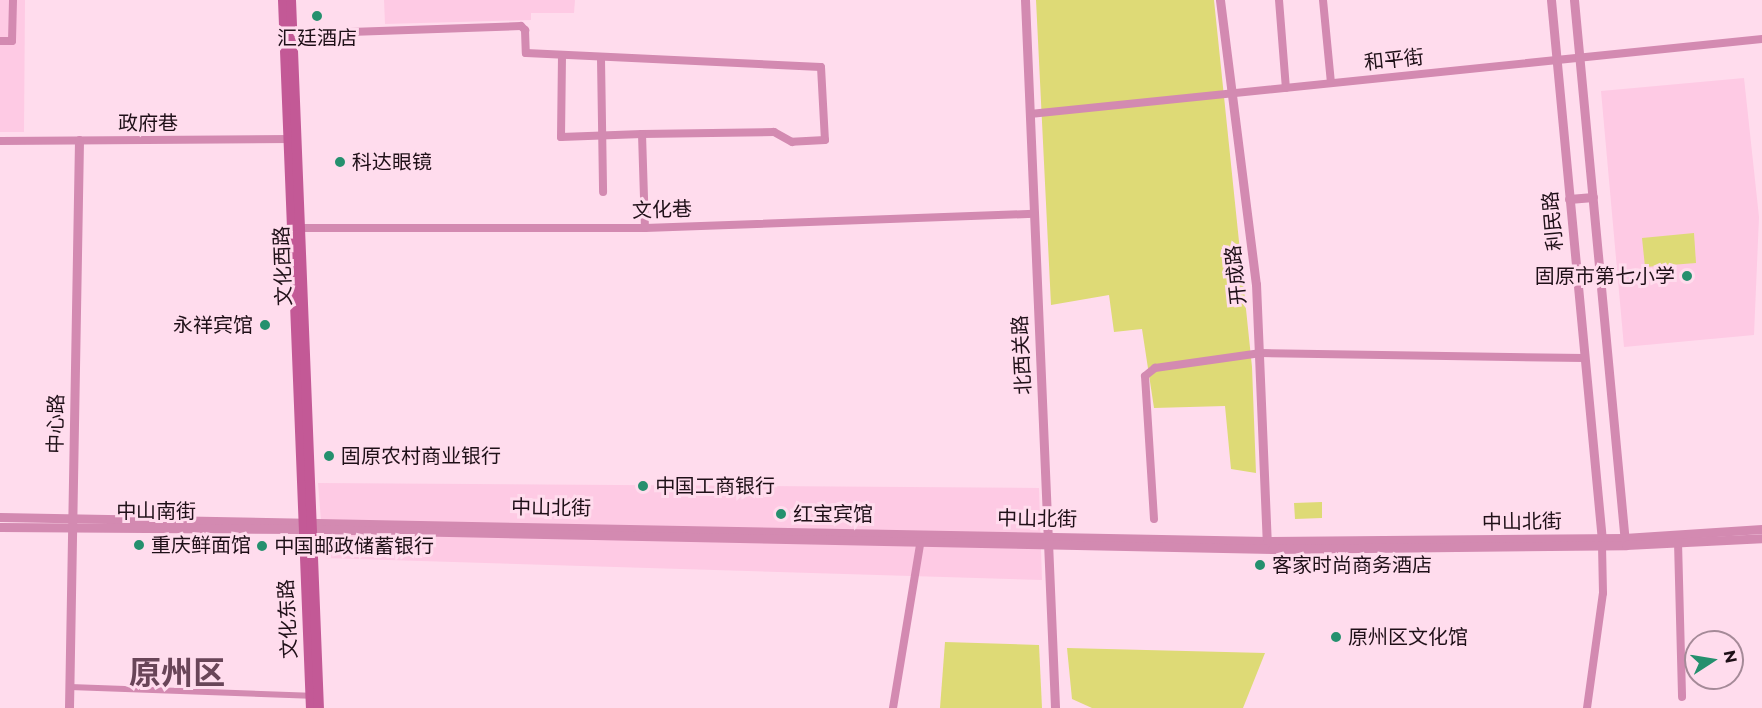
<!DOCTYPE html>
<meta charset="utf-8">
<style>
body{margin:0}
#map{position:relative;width:1762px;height:708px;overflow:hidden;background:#ffdced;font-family:Montserrat,"Noto Sans SC",sans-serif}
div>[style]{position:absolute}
.built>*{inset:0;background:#fecae4}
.green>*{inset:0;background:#deda76}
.pedestrian>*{height:6px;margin:-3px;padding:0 3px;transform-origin:3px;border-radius:3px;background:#d38ab1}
.minor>*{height:8px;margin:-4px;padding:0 4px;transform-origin:4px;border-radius:4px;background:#d38ab1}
.tertiary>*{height:9px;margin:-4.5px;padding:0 4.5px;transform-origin:4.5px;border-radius:4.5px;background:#d38ab1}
.secondary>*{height:10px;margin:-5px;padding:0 5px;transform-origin:5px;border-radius:5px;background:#c35996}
.dots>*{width:16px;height:16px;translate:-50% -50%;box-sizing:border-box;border:3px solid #ffdced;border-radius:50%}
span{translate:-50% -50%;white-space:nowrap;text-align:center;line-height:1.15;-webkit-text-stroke:6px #ffdced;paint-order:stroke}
.poi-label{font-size:20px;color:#1f1018}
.left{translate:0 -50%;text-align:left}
.right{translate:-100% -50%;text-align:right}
.street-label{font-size:20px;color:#1f1018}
.town-label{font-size:32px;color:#694558;font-weight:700}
.north{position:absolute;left:1684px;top:630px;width:60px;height:60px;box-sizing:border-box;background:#ffdced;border:2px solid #a58a98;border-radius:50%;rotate:78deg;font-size:16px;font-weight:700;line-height:24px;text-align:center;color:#1f1018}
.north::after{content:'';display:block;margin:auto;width:21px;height:27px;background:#25906e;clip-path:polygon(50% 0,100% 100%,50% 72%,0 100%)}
</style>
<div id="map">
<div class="built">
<i style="clip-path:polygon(0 0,25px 0,24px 132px,0 132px)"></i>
<i style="clip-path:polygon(384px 0,575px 0,574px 13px,531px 13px,531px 20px,385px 24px)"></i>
<i style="clip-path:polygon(1744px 78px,1759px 217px,1754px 335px,1624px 347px,1601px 91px)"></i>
<i style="clip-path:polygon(318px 483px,1039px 488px,1042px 580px,324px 558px)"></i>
</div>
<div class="green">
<i style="clip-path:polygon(1036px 0,1214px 0,1252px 367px,1256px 473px,1231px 469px,1225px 406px,1154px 408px,1142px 329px,1114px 332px,1109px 295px,1051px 305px)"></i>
<i style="clip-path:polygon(1694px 233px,1696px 263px,1645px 267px,1642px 238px)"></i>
<i style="clip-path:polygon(1322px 502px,1322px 518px,1295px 519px,1294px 503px)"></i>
<i style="clip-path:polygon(945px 642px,1039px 645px,1042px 708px,940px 708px)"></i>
<i style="clip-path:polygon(1067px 648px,1265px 653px,1243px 708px,1092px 708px,1072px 699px)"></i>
</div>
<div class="pedestrian">
<i style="left:70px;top:687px;width:240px;rotate:2.1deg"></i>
</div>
<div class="minor">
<i style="left:1279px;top:0;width:88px;rotate:85.5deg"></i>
<i style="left:1323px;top:0;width:83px;rotate:84.5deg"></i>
<i style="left:292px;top:34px;width:229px;rotate:-2deg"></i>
<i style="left:521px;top:26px;width:6px;rotate:45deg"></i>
<i style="left:525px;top:30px;width:23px;rotate:88deg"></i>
<i style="left:526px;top:53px;width:295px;rotate:2.7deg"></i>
<i style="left:821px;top:67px;width:73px;rotate:86.9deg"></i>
<i style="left:825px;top:140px;width:33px;rotate:177deg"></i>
<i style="left:792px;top:142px;width:21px;rotate:-151deg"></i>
<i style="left:774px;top:132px;width:132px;rotate:179.1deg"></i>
<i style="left:642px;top:134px;width:94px;rotate:88.2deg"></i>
<i style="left:0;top:41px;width:12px"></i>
<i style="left:12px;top:41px;width:41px;rotate:-88.6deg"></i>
<i style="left:562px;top:56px;width:81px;rotate:90.7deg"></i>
<i style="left:561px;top:137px;width:81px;rotate:-2.1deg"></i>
<i style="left:601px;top:59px;width:133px;rotate:89.1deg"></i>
<i style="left:1030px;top:114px;width:736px;rotate:-5.85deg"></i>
<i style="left:0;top:141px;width:292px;rotate:-0.4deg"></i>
<i style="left:298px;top:228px;width:347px"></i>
<i style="left:645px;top:228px;width:389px;rotate:-2.1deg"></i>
<i style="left:1154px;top:519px;width:143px;rotate:-93.6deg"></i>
<i style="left:1145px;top:376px;width:13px;rotate:-39deg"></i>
<i style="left:1155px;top:368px;width:107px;rotate:-8.1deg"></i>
<i style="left:1261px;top:353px;width:323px;rotate:0.9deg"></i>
<i style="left:1678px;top:542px;width:155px;rotate:88.5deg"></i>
<i style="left:893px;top:708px;width:165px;rotate:-80.6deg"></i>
<i style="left:1587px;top:708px;width:116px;rotate:-82.1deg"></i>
<i style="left:1603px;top:593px;width:47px;rotate:-91.2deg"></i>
</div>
<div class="tertiary">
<i style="left:1025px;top:0;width:709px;rotate:87.57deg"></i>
<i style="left:1220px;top:0;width:286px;rotate:82.8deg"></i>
<i style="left:1256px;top:284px;width:263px;rotate:87.6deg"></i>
<i style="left:1551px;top:0;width:543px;rotate:84.61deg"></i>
<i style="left:1574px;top:0;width:545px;rotate:84.63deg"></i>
<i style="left:1569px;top:199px;width:24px;rotate:-5deg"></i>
<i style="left:0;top:517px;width:1267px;rotate:1.09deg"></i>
<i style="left:1267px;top:541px;width:357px;rotate:-0.5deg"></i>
<i style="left:1624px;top:538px;width:138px;rotate:-3.7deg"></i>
<i style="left:0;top:527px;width:302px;rotate:0.4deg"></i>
<i style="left:302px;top:529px;width:970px;rotate:1.18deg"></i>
<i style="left:1272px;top:549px;width:354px;rotate:-0.6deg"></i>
<i style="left:1626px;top:545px;width:136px;rotate:-2.9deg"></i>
<i style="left:69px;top:708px;width:568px;rotate:-88.99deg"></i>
</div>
<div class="secondary">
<i style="left:283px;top:0;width:709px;rotate:87.74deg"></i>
<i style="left:291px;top:0;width:709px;rotate:87.74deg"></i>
</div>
<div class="dots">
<i style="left:317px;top:16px;background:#25906e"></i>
<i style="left:340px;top:162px;background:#25906e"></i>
<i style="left:1687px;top:276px;background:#25906e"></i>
<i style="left:265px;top:325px;background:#25906e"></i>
<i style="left:329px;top:456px;background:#25906e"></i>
<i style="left:643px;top:486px;background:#25906e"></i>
<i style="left:781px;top:514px;background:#25906e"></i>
<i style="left:139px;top:545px;background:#25906e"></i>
<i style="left:262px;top:546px;background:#25906e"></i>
<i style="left:1260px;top:565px;background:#25906e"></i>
<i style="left:1336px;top:637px;background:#25906e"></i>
</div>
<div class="poi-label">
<span style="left:317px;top:38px">汇廷酒店</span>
<span class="left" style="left:352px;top:162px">科达眼镜</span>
<span class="right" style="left:1675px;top:276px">固原市第七小学</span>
<span class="right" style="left:253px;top:325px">永祥宾馆</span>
<span class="left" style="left:341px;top:456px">固原农村商业银行</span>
<span class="left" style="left:655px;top:486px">中国工商银行</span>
<span class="left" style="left:793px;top:514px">红宝宾馆</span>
<span class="left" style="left:151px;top:545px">重庆鲜面馆</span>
<span class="left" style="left:274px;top:546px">中国邮政储蓄银行</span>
<span class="left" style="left:1272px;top:565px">客家时尚商务酒店</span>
<span class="left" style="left:1348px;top:637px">原州区文化馆</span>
</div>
<div class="street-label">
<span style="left:1394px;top:60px;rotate:-6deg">和平街</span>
<span style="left:148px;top:123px">政府巷</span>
<span style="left:662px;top:210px;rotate:-2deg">文化巷</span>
<span style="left:1553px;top:221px;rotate:-95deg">利民路</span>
<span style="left:283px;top:266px;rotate:-92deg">文化西路</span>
<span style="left:1236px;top:275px;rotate:-96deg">开成路</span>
<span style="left:1022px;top:355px;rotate:-93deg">北西关路</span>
<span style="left:56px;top:424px;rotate:-89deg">中心路</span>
<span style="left:551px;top:508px;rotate:1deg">中山北街</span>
<span style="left:156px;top:511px">中山南街</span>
<span style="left:1037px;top:519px;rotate:1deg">中山北街</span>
<span style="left:1522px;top:522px;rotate:-1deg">中山北街</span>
<span style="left:288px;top:619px;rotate:-93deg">文化东路</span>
</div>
<div class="town-label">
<span style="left:177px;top:673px">原州区</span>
</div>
<div class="north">N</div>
</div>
